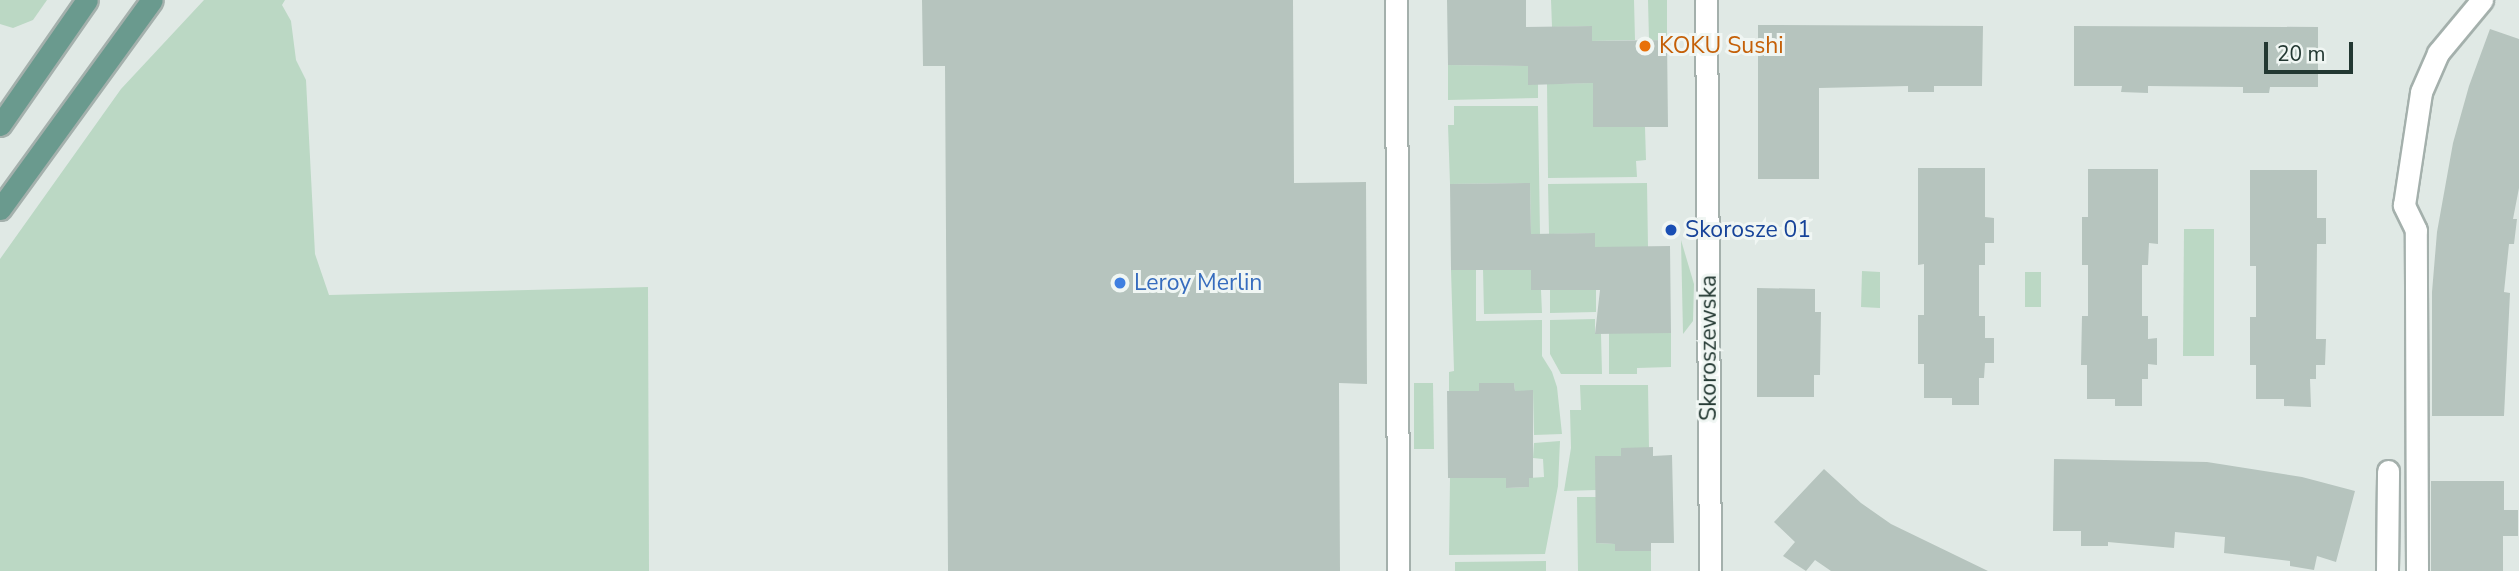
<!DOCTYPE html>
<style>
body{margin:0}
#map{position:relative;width:2519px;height:571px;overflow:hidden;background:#e0e9e5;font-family:"Nunito Sans",sans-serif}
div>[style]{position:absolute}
.green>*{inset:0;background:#bbd8c4}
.building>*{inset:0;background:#b6c4be}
.roads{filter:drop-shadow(2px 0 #a4b0ac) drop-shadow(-2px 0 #a4b0ac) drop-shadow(0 2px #a4b0ac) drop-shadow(0 -2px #a4b0ac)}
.minor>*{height:21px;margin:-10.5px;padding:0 10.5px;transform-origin:10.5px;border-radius:10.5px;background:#fff}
.major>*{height:21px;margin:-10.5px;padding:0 10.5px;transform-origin:10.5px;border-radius:10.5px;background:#6a9a8e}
.dots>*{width:19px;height:19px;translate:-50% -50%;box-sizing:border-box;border:4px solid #f0f6f3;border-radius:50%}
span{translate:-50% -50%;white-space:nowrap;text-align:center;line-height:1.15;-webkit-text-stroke:6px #f0f6f3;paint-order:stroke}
.food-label{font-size:23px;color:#c56008}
.left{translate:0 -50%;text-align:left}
.transit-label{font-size:23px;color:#164399}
.shop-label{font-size:23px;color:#366cbe}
.street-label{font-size:23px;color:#233832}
.scale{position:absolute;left:2264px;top:42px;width:89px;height:32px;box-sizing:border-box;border:4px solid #233832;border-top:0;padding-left:9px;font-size:21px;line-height:24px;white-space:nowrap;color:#233832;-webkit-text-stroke:5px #f0f6f3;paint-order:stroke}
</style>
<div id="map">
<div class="green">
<i style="clip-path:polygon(0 0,47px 0,33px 20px,13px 28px,0 24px)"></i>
<i style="clip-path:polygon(204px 0,285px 0,282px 5px,291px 21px,296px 60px,306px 80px,315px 254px,329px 295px,648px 287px,649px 571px,0 571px,0 259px,121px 89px)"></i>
<i style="clip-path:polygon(1551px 0,1634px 0,1635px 40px,1592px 41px,1591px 26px,1552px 27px)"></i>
<i style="clip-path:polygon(1648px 0,1667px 0,1667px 40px,1649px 40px)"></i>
<i style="clip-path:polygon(1448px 65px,1528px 66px,1538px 84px,1538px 98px,1448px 100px)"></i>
<i style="clip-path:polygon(1593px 83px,1593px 127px,1645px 127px,1646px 160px,1636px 161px,1637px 177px,1548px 178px,1547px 84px)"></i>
<i style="clip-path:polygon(1454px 106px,1538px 106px,1540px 234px,1531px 234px,1530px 183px,1450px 184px,1448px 125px,1454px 125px)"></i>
<i style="clip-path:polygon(1647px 183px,1648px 247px,1595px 247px,1595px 233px,1549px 234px,1548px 184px)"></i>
<i style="clip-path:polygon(2184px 229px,2214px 229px,2214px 356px,2183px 356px)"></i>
<i style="clip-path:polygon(1681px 240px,1694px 284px,1693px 321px,1683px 334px)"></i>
<i style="clip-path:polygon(1476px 269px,1476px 321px,1542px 320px,1542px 356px,1552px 372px,1557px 387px,1562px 434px,1534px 435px,1533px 391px,1515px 391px,1514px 383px,1479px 383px,1479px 391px,1449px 391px,1449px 372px,1454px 371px,1451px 270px)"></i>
<i style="clip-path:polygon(1483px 269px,1531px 270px,1531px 290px,1541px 290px,1542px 313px,1484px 314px)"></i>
<i style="clip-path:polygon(1862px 271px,1880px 272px,1880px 308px,1861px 307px)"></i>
<i style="clip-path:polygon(2025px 272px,2041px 272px,2041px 307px,2025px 307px)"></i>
<i style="clip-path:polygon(1550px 290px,1596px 290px,1596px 312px,1550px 313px)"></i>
<i style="clip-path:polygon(1595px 319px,1595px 333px,1601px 334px,1602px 374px,1561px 374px,1550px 354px,1550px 320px)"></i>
<i style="clip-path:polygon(1609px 333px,1671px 333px,1671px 367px,1637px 368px,1637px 374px,1609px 374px)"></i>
<i style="clip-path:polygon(1414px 383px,1433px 383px,1434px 449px,1414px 449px)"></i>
<i style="clip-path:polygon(1580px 385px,1648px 385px,1649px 448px,1621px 448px,1621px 456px,1596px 456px,1596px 490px,1564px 491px,1571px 448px,1570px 410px,1581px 410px)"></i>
<i style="clip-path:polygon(1560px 441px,1558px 486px,1545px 554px,1449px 555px,1450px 478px,1506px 478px,1507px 488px,1529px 487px,1529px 478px,1544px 477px,1543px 459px,1533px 458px,1534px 443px)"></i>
<i style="clip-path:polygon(1577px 497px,1596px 497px,1596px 543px,1615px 544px,1615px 551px,1651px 551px,1651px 571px,1578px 571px)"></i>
<i style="clip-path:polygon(1546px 561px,1546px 571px,1455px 571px,1455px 562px)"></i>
</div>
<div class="building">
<i style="clip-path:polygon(922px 0,1293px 0,1294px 183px,1366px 182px,1367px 384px,1339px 383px,1340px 571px,948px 571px,945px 66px,923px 66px)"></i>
<i style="clip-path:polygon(1447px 0,1526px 0,1526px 27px,1592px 26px,1592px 41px,1667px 40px,1668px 127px,1593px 127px,1593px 83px,1528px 85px,1528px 66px,1448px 65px)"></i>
<i style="clip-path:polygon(1758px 25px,1983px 26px,1982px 86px,1934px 86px,1934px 92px,1908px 92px,1908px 86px,1819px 88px,1819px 179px,1758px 179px)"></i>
<i style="clip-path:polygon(2074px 26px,2318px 27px,2318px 87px,2270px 87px,2269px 93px,2243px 93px,2243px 87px,2148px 86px,2148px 93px,2121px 92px,2122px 86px,2074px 86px)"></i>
<i style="clip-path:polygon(2490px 29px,2519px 39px,2519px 188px,2513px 219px,2517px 219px,2514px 244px,2509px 244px,2504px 292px,2510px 293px,2504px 416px,2432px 416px,2432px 292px,2437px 232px,2453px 143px,2469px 86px)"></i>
<i style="clip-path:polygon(1918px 168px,1985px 168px,1985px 217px,1994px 218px,1994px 243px,1985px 243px,1985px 265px,1979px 265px,1979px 316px,1985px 316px,1985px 338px,1994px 338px,1994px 363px,1985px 363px,1984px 378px,1979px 378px,1979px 405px,1952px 405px,1952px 398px,1924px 398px,1924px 364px,1918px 364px,1918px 315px,1924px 315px,1924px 264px,1918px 265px)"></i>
<i style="clip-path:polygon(2088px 169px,2158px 169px,2158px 244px,2149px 243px,2148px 265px,2142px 265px,2142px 316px,2148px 316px,2148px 339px,2157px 338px,2157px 365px,2148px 364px,2148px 379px,2142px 379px,2142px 406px,2115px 406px,2115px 399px,2087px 399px,2087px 365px,2081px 365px,2082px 316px,2088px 316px,2088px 265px,2082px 265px,2082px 217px,2088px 217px)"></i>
<i style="clip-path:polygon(2250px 170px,2317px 170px,2317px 218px,2326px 218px,2326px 244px,2317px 244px,2316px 339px,2326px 339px,2325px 365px,2316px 365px,2316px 379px,2310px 379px,2311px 407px,2284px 406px,2284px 399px,2256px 399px,2256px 365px,2250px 365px,2250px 317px,2256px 317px,2256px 266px,2250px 266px)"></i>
<i style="clip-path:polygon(1530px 183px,1531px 234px,1595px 233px,1595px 247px,1670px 246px,1671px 333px,1595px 334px,1600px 290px,1531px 290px,1531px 270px,1451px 270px,1450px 184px)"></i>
<i style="clip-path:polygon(1757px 288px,1815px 289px,1815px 312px,1821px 312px,1820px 375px,1814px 375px,1814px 397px,1757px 397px)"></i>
<i style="clip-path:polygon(1479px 383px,1514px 383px,1515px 391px,1533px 390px,1533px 478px,1529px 478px,1529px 487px,1506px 488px,1506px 478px,1448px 478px,1447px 391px,1479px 391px)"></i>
<i style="clip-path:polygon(1653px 447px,1653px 456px,1672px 455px,1674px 543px,1651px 543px,1651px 551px,1615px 551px,1615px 544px,1596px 543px,1595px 456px,1621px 456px,1621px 448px)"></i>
<i style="clip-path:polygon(2054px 459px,2207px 462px,2302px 477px,2355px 491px,2336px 562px,2317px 556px,2314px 570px,2290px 566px,2290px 561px,2224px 553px,2225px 537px,2175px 532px,2174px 548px,2108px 542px,2108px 546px,2081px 546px,2081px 531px,2053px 531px)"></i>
<i style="clip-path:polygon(1824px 469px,1861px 503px,1891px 524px,1988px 571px,1831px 571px,1815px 560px,1806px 571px,1783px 556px,1795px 542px,1774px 522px)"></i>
<i style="clip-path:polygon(2431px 481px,2504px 481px,2504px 510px,2518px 510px,2518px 536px,2503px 536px,2503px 571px,2431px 571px)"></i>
</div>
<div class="roads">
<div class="minor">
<i style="left:1396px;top:0;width:571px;rotate:89.8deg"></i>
<i style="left:1706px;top:0;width:571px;rotate:89.6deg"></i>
<i style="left:2387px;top:571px;width:100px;rotate:-89.4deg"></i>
<i style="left:2417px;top:571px;width:341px;rotate:-90.2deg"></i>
<i style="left:2416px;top:230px;width:28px;rotate:-116deg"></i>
<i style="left:2404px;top:205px;width:114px;rotate:-81.4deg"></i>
<i style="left:2421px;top:92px;width:43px;rotate:-66.4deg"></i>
<i style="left:2438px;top:53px;width:69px;rotate:-50.3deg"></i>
</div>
<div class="major">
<i style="left:0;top:125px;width:152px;rotate:-55.2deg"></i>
<i style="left:0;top:209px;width:258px;rotate:-54deg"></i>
</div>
</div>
<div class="dots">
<i style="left:1645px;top:46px;background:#e8710a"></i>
<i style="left:1671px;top:230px;background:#1a4fb4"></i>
<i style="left:1120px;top:283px;background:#3f7fe0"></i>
</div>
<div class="food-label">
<span class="left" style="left:1659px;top:46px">KOKU Sushi</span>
</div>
<div class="transit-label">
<span class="left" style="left:1685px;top:230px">Skorosze 01</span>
</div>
<div class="shop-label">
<span class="left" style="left:1134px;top:283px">Leroy Merlin</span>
</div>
<div class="street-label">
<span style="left:1709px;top:348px;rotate:-90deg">Skoroszewska</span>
</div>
<div class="scale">20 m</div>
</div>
